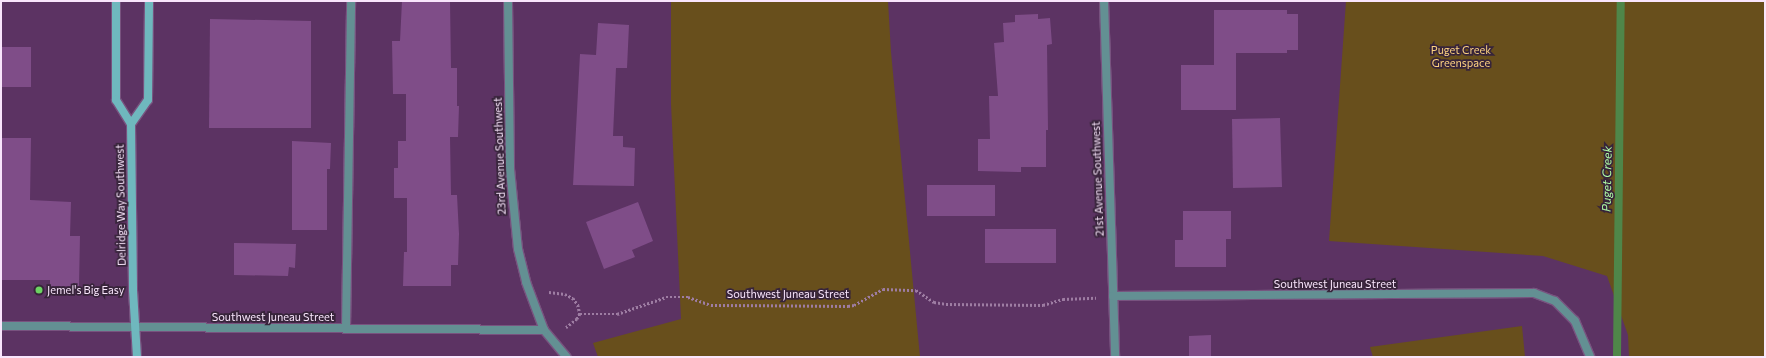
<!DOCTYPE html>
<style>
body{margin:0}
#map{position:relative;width:1766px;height:358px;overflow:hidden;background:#5c3363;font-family:Commissioner,sans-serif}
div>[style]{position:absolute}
.green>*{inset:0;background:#684f1c}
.stream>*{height:8px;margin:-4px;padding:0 4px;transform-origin:4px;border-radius:4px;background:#4f8649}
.building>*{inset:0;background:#7f4d88}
.path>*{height:2.5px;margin-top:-1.25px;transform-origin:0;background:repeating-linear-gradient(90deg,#9e7da3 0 2px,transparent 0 4px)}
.roads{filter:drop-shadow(1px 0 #78537f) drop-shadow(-1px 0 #78537f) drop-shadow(0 1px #78537f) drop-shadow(0 -1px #78537f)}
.lane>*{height:8px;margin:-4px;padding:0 4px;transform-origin:4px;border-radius:4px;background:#639093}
.street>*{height:8px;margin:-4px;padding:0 4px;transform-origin:4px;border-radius:4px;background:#639093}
.secondary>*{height:8px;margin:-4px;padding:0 4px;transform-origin:4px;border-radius:4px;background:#6fb8be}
.dots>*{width:11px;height:11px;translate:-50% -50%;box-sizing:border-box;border:2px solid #37243a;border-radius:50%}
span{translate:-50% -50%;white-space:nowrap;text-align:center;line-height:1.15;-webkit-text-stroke:3.5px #37243a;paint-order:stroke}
.park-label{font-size:11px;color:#fdd281}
.street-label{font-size:11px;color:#f9e5fc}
.poi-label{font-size:11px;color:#f9e5fc}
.left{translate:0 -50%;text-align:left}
.water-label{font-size:12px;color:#aefba4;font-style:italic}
.frame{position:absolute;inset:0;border:2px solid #f9e5fc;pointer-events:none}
</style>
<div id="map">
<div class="green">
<i style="clip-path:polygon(671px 1px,888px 1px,891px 52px,920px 357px,598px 357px,593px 343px,681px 319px,671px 104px)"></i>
<i style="clip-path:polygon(1346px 1px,1765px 1px,1765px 357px,1629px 357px,1628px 335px,1607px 276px,1543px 256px,1329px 241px)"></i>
<i style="clip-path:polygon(1522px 326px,1525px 357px,1373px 357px,1370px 347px)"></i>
</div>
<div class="stream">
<i style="left:1617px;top:357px;width:356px;rotate:-89.4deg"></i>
</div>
<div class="building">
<i style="clip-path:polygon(402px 1px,450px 1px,451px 68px,457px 68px,457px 106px,459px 106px,458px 137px,450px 137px,451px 195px,457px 195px,459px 234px,458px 265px,451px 265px,451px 286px,403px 286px,404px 252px,407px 252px,407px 198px,394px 198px,394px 168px,398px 168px,398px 141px,406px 141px,406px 94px,393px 94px,392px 41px,400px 41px)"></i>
<i style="clip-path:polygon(1214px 10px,1287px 10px,1287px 14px,1298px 14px,1298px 50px,1287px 50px,1287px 53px,1236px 53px,1236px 110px,1181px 110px,1181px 65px,1214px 65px)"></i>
<i style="clip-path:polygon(1038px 14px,1038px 19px,1050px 18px,1052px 44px,1047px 45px,1048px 130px,1046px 130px,1046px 167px,1021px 167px,1021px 172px,978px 171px,978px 139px,990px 139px,989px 96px,998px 96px,994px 43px,1004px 42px,1003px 23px,1015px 22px,1015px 15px)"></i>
<i style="clip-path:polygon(210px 19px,311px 21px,311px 128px,209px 128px)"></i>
<i style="clip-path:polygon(598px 23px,629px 25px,627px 68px,616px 68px,613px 136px,623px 136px,623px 147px,635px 148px,634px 186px,573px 185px,580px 54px,596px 55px)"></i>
<i style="clip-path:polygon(1px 47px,31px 47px,31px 87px,1px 87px)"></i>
<i style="clip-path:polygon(1280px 118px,1282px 187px,1233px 188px,1232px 119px)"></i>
<i style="clip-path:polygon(1px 138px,31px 138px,30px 200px,71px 202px,70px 236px,80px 236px,79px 286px,50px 286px,50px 280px,1px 280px)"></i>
<i style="clip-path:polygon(292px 141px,331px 143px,330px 169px,327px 169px,327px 230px,292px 230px)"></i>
<i style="clip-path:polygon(927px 185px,995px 185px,995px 216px,927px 216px)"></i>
<i style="clip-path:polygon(638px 202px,653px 241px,632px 250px,635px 257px,604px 269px,586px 222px)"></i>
<i style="clip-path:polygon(1183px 211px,1231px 211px,1231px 239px,1226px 239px,1226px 267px,1175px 267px,1175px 240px,1183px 240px)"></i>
<i style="clip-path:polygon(985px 229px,1056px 229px,1056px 263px,985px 263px)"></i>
<i style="clip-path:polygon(234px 243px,296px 244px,295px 268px,289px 267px,288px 276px,234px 275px)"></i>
<i style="clip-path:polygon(1211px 335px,1211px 357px,1189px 357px,1189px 336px)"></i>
</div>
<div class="path">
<i style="left:549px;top:292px;width:16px;rotate:7deg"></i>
<i style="left:565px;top:294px;width:9px;rotate:27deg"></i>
<i style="left:573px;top:298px;width:9px;rotate:54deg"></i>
<i style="left:578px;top:305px;width:9px;rotate:77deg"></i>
<i style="left:580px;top:314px;width:6px;rotate:121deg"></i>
<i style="left:577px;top:319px;width:14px;rotate:141deg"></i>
<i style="left:580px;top:314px;width:37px"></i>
<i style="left:617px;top:314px;width:52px;rotate:-19.1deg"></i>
<i style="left:666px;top:297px;width:22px"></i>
<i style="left:688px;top:297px;width:24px;rotate:19deg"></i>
<i style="left:711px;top:305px;width:137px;rotate:0.4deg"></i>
<i style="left:848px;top:306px;width:6px;rotate:-9deg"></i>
<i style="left:854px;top:305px;width:33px;rotate:-29deg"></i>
<i style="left:883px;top:289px;width:33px;rotate:2deg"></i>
<i style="left:916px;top:290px;width:22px;rotate:34deg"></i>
<i style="left:934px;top:302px;width:12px;rotate:9deg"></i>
<i style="left:946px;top:304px;width:97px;rotate:0.6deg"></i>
<i style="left:1043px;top:305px;width:21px;rotate:-17deg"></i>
<i style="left:1063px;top:299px;width:33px;rotate:-2deg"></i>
</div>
<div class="roads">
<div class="lane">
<i style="left:346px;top:328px;width:327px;rotate:-89.1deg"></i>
</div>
<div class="street">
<i style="left:508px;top:1px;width:168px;rotate:89.3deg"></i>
<i style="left:510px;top:169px;width:80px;rotate:84.3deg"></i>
<i style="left:518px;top:249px;width:34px;rotate:76deg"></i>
<i style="left:526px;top:282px;width:51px;rotate:69.4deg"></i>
<i style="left:544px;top:330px;width:35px;rotate:50deg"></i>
<i style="left:1104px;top:1px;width:356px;rotate:88.2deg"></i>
<i style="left:1113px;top:296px;width:421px;rotate:-0.4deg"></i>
<i style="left:1534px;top:293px;width:22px;rotate:21deg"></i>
<i style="left:1555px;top:301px;width:28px;rotate:45deg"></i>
<i style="left:1575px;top:321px;width:39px;rotate:67deg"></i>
<i style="left:1px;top:326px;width:543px;rotate:0.42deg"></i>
</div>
<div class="secondary">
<i style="left:116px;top:1px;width:99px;rotate:90deg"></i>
<i style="left:116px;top:100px;width:28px;rotate:58deg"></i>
<i style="left:131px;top:124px;width:166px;rotate:89.3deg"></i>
<i style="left:133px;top:290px;width:67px;rotate:86.6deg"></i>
<i style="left:131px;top:124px;width:29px;rotate:-55deg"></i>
<i style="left:148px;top:100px;width:99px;rotate:-89.4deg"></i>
</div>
</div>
<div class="dots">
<i style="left:39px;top:290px;background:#6cd362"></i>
</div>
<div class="park-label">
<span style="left:1461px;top:57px">Puget Creek<br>Greenspace</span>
</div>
<div class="street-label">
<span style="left:500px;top:156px;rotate:-92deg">23rd Avenue Southwest</span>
<span style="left:1098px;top:179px;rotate:-92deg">21st Avenue Southwest</span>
<span style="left:121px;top:205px;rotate:-91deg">Delridge Way Southwest</span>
<span style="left:1335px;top:284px">Southwest Juneau Street</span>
<span style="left:788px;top:294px">Southwest Juneau Street</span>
<span style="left:273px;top:317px">Southwest Juneau Street</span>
</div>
<div class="poi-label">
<span class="left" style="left:47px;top:290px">Jemel's Big Easy</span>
</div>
<div class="water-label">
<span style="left:1607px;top:179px;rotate:-89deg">Puget Creek</span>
</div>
<div class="frame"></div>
</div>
